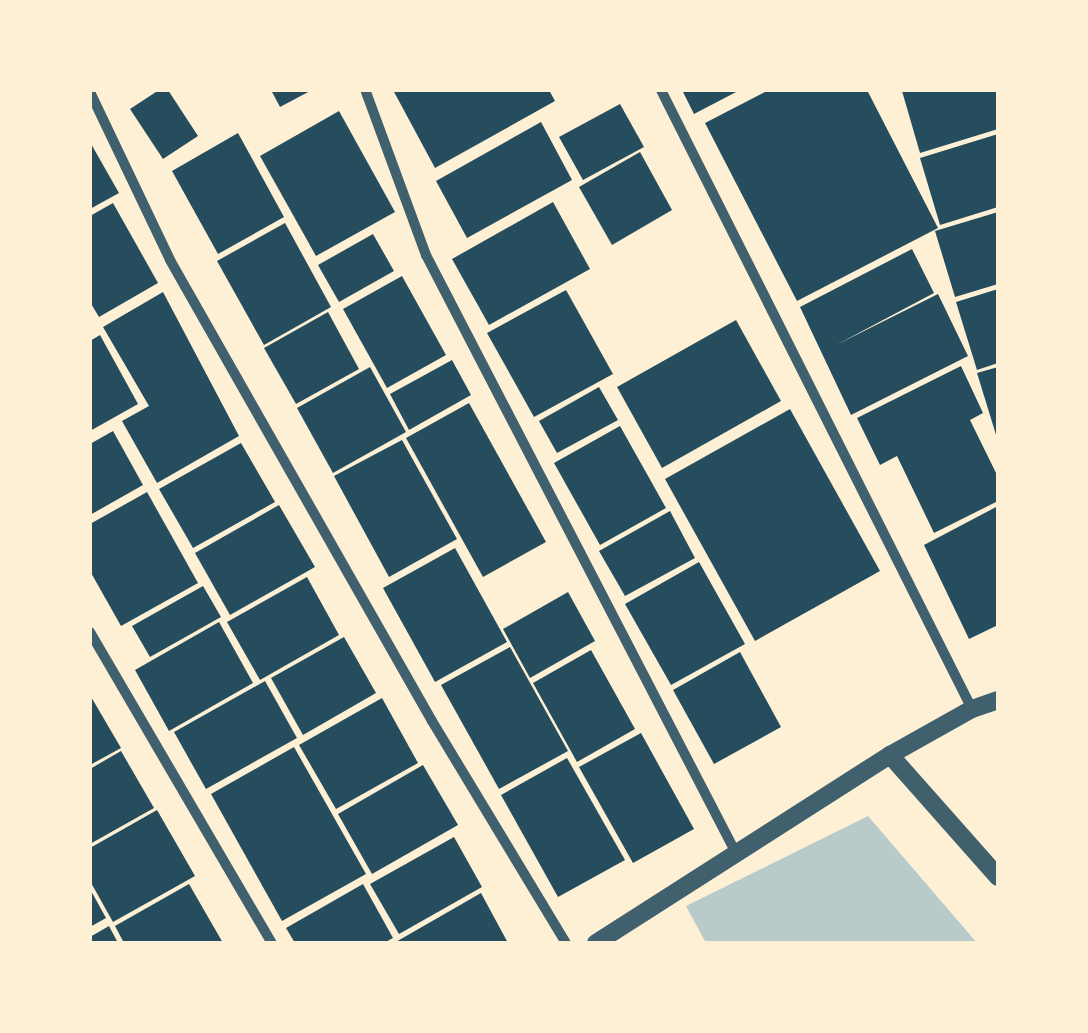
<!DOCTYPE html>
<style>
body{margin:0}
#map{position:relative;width:1088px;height:1033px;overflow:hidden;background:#fdf0d5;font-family:Ubuntu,sans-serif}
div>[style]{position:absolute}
.green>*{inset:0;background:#b9caca}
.building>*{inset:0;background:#264d5e}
.minor>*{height:10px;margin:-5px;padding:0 5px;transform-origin:5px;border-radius:5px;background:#3f606c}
.tertiary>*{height:18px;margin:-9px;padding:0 9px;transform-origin:9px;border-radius:9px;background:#3f606c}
span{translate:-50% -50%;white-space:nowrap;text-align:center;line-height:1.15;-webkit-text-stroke:8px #fdf0d5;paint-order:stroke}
.frame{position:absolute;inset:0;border:92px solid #fdf0d5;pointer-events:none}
</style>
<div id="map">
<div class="green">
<i style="clip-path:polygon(868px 816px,977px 943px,706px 943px,686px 906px)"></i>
</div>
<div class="building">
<i style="clip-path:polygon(159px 90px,168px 90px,198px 136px,163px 159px,130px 109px)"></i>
<i style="clip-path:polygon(271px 90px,312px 90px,280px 107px)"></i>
<i style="clip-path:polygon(393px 90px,549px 90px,555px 101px,435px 168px)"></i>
<i style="clip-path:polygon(682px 90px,740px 90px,694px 114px)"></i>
<i style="clip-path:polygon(769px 90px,867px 90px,938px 228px,797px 301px,705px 123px)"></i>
<i style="clip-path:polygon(998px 90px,998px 129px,920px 153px,902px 91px)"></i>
<i style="clip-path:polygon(620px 104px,644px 147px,583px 180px,559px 137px)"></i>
<i style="clip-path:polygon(339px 111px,395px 212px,316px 256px,260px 156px)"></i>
<i style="clip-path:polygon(541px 122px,572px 180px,467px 238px,436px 181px)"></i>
<i style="clip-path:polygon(238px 133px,284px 217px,218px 254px,172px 171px)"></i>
<i style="clip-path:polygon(998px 134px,998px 207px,940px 225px,920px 158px)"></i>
<i style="clip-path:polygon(90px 142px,119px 193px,90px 209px)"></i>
<i style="clip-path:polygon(640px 152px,672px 210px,612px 245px,579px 187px)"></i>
<i style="clip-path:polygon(553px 202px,590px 269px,489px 325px,452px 259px)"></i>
<i style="clip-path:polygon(113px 203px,158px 283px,99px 317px,90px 302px,90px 216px)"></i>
<i style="clip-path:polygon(998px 212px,998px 284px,955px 297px,935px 231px)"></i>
<i style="clip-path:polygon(285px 223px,331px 307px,264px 345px,217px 261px)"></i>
<i style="clip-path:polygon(373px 234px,394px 271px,339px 302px,318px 265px)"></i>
<i style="clip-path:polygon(912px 249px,934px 293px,836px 345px,938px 294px,968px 356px,851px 415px,800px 307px)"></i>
<i style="clip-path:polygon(402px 276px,446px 355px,387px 388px,343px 309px)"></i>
<i style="clip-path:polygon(998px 289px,998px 363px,977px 370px,956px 302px)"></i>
<i style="clip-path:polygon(566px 290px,613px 374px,534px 417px,487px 333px)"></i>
<i style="clip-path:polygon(163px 292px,239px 436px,157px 483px,122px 421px,149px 406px,103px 327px)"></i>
<i style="clip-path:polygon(328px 312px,359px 369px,296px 404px,264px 348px)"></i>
<i style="clip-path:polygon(736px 320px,781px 401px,662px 468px,617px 387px)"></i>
<i style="clip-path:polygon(100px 335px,138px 404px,90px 431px,90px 341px)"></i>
<i style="clip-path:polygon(452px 360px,471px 395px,409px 430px,390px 394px)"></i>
<i style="clip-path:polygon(961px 366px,983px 413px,970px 420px,998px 477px,998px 501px,934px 533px,897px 456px,880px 465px,857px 418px)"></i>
<i style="clip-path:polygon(370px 367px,406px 432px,333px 473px,297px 408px)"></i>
<i style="clip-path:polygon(998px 367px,998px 438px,997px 438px,977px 373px)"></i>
<i style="clip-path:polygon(599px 387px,618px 420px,557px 453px,539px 421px)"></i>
<i style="clip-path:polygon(469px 403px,546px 542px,483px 577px,406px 438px)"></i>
<i style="clip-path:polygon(790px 409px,880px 571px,755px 641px,665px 479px)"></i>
<i style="clip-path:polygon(620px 426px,666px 508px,600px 545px,554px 463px)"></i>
<i style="clip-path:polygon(113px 431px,143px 485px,90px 515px,90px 444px)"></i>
<i style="clip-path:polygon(402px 440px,457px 539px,389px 577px,334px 476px)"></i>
<i style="clip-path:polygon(241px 443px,275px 502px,193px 548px,159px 489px)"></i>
<i style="clip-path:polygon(147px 492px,198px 583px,121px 626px,90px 571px,90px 524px)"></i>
<i style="clip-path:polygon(279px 505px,315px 567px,230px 615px,195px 553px)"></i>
<i style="clip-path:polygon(998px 506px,998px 625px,969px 639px,924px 545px)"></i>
<i style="clip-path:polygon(670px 511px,695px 558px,625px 596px,599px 551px)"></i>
<i style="clip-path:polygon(455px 548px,507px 642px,435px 682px,383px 588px)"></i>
<i style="clip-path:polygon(699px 562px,745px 644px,671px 685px,625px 604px)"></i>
<i style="clip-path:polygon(307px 577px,339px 635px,260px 680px,227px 622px)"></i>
<i style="clip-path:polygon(203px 586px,221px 617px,150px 657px,132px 626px)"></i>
<i style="clip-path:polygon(568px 592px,595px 641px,530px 678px,503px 629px)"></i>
<i style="clip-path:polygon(219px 622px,253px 683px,169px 731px,135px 670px)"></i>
<i style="clip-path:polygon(344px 637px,376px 693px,303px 735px,271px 678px)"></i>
<i style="clip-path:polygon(510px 647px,568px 751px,499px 789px,441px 685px)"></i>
<i style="clip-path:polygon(591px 650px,635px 729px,577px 762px,533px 683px)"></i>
<i style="clip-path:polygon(740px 652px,781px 727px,714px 764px,673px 690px)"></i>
<i style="clip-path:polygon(265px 681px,297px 738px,206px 789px,174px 732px)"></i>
<i style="clip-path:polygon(90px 695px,121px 748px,90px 765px)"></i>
<i style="clip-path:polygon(382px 698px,418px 763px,336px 809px,299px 745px)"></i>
<i style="clip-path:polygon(641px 733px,694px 829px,633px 863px,579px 767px)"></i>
<i style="clip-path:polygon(294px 747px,366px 874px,282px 921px,211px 794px)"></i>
<i style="clip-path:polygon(121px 751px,154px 808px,90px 844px,90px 769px)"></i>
<i style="clip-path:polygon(567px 758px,625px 860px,558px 897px,501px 795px)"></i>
<i style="clip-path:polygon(423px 765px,458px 825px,372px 874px,338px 814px)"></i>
<i style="clip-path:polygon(157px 810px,195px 876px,113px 922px,90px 881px,90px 848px)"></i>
<i style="clip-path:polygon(454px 837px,482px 887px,399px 934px,370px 884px)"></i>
<i style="clip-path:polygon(189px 884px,223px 943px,124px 943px,115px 926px)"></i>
<i style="clip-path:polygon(363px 884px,393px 938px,384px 943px,295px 943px,286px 928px)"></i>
<i style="clip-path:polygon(90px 889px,106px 918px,90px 927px)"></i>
<i style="clip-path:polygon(481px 893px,508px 943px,394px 943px)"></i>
<i style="clip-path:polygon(109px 926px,118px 943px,90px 943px,90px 937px)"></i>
</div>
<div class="minor">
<i style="left:661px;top:90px;width:693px;rotate:63.32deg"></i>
<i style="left:90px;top:92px;width:186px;rotate:64.5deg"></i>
<i style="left:170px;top:260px;width:530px;rotate:60.39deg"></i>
<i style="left:432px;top:721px;width:259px;rotate:58.9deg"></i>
<i style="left:366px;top:92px;width:174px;rotate:69.8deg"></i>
<i style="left:426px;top:255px;width:671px;rotate:62.6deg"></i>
<i style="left:90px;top:632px;width:360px;rotate:59.7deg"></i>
</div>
<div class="tertiary">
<i style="left:890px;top:755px;width:163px;rotate:48.5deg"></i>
<i style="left:596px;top:943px;width:349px;rotate:-32.6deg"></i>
<i style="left:890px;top:755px;width:94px;rotate:-29.3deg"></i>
<i style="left:972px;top:709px;width:28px;rotate:-19deg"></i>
</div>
<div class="frame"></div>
</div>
